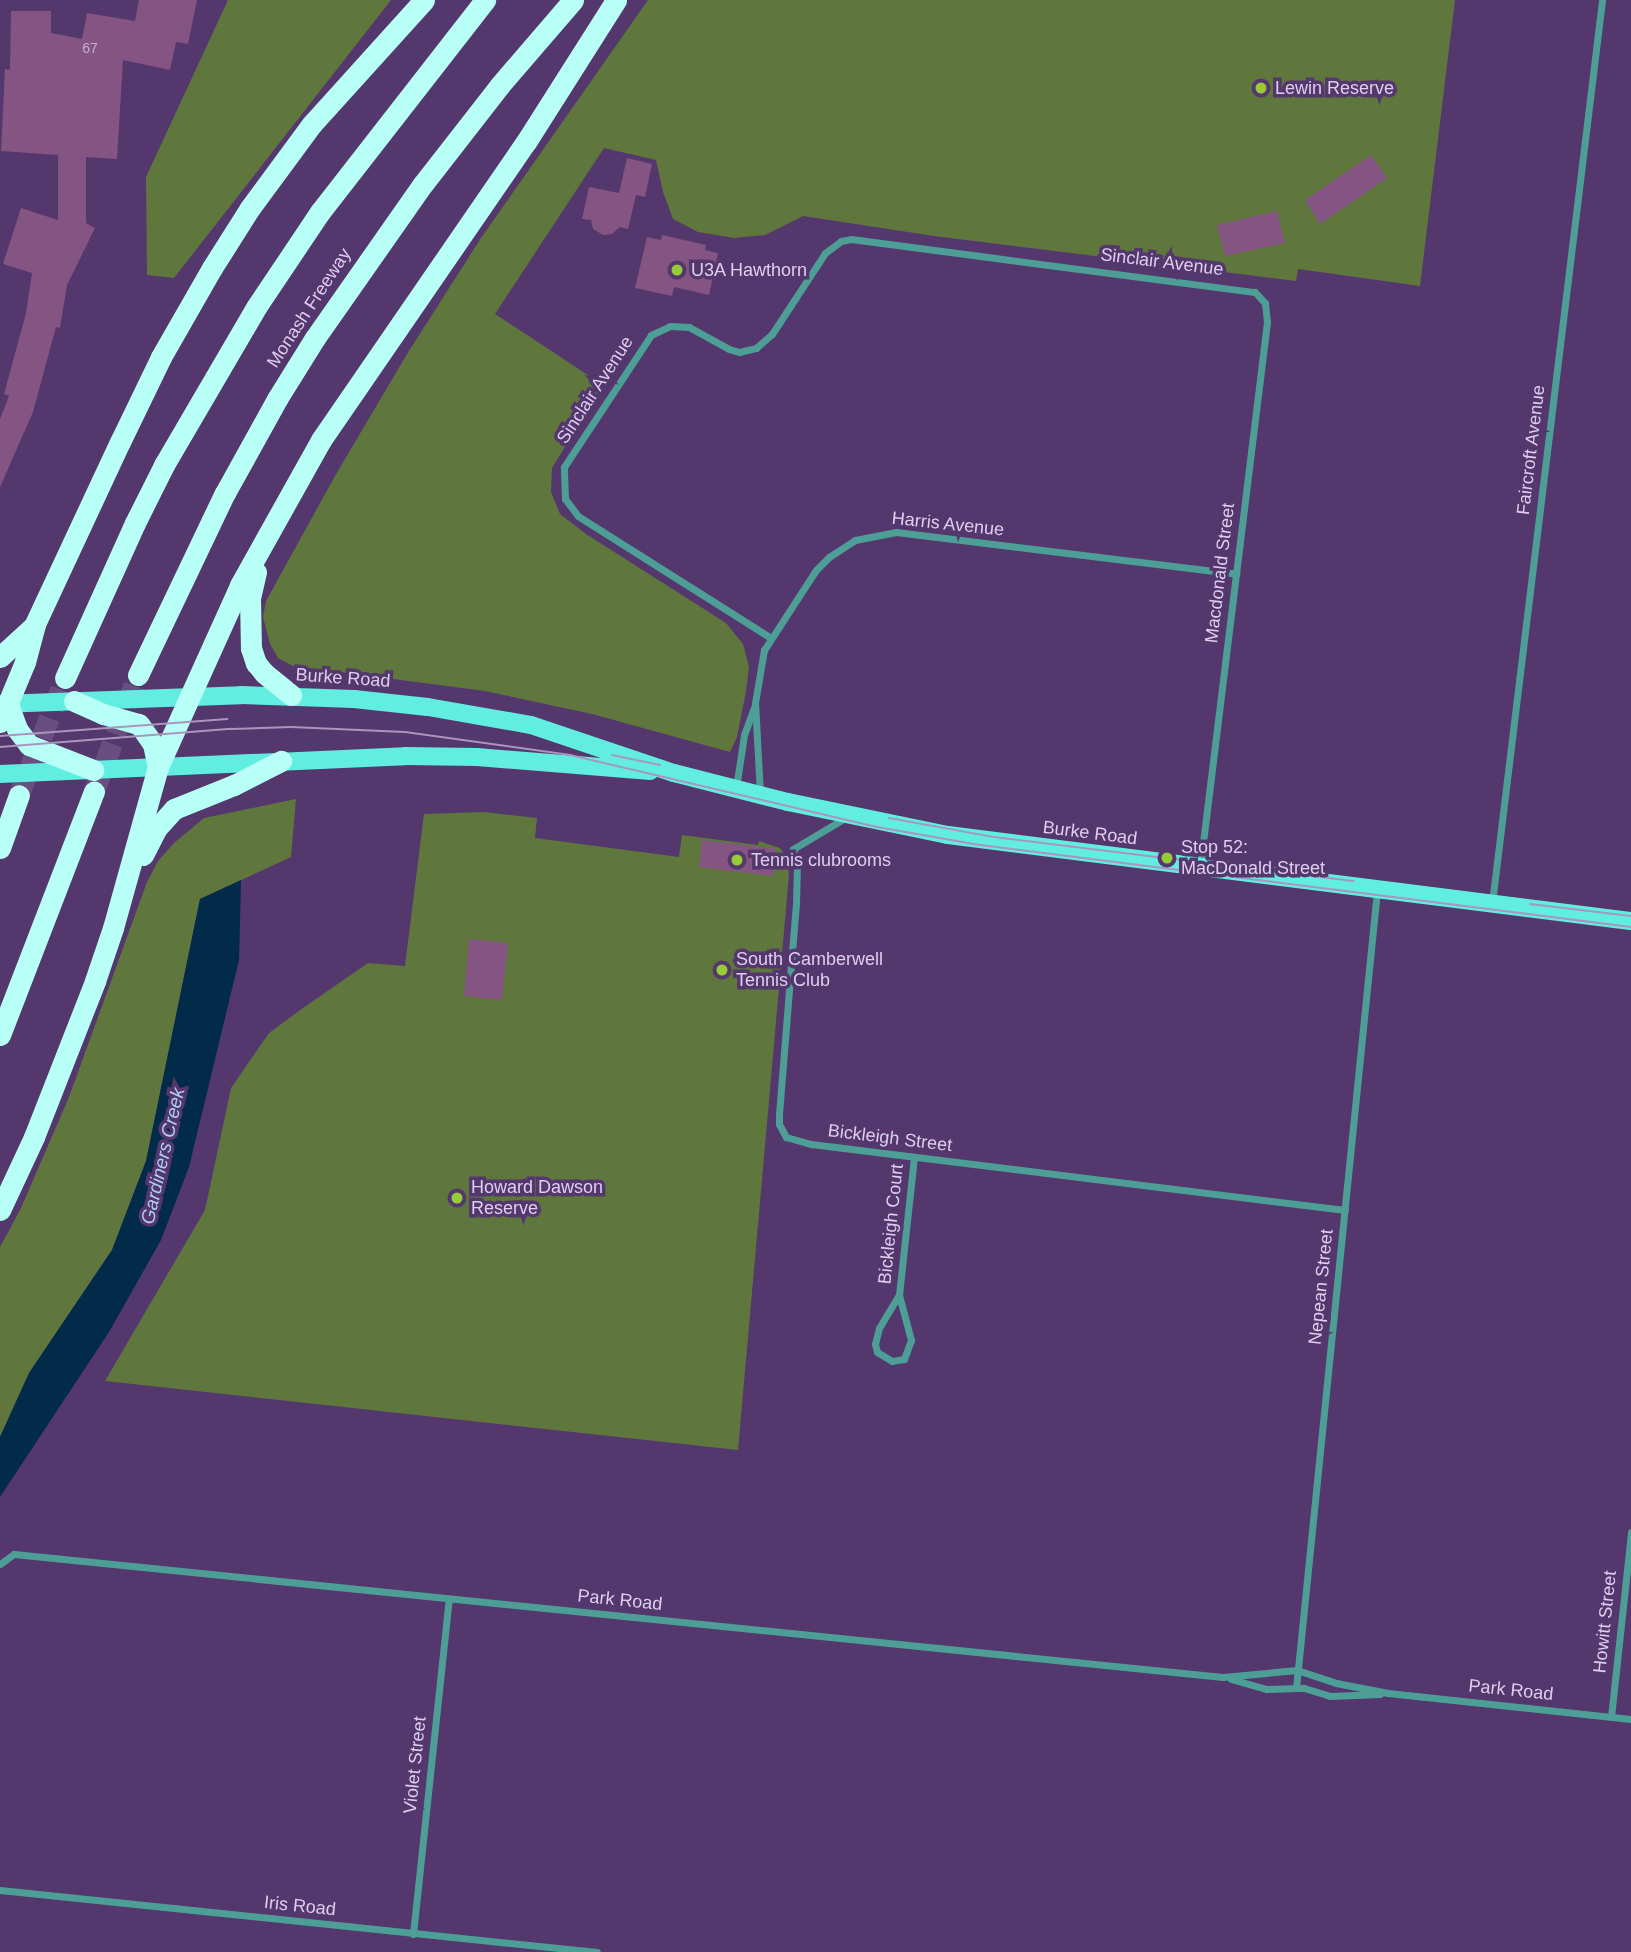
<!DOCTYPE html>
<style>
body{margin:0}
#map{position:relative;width:1631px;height:1952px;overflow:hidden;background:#54376d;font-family:Arial,sans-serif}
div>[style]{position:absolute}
.green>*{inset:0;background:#5f773d}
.water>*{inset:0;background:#022a49}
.building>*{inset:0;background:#845483}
.highway-tunnel>*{height:21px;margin-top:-10.5px;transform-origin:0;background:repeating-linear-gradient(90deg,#694e80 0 21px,transparent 0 31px)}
.street>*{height:7px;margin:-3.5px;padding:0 3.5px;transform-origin:3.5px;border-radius:3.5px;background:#4d9e96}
.primary>*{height:18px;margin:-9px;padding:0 9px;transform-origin:9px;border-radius:9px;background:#62ede1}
.highway>*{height:21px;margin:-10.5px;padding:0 10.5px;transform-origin:10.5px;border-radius:10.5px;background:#b8fff7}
.tram>*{height:2px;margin:-1px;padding:0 1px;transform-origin:1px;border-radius:1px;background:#a995bd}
.dots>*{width:19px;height:19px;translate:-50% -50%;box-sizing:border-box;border:4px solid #54376d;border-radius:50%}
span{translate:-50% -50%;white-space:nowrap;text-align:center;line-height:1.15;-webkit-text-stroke:7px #54376d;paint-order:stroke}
.number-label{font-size:14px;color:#c8b0d4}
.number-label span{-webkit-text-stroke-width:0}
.poi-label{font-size:18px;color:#decfef}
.left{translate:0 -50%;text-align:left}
.street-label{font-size:18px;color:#decfef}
.water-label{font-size:19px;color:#add0f1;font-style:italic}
</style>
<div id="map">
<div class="green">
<i style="clip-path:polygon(228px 0,391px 0,174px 278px,147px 275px,146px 177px)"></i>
<i style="clip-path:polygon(648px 0,1455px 0,1420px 286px,1298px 269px,1296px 281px,934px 236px,803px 216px,765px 235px,734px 238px,698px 232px,673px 219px,663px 192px,656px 160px,604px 148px,495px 314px,603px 385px,552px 468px,551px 492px,560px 514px,586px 534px,726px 623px,743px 644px,749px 667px,746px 691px,737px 737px,730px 752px,592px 714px,485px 691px,293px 666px,278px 658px,270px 644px,263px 617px,266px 601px,335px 476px,407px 354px,481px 238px)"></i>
<i style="clip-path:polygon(296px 799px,291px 857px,200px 899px,146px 1161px,112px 1250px,29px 1373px,0 1437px,0 1247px,21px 1208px,69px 1097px,147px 882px,158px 861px,174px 843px,204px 818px)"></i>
<i style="clip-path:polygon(484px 812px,537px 818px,535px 838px,679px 857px,682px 835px,758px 845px,759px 841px,780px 848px,788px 859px,789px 875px,738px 1450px,105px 1381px,205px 1210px,231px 1088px,269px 1033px,303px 1008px,368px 963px,405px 966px,424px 814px)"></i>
</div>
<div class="water">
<i style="clip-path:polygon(241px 880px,239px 960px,189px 1167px,161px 1240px,109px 1332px,0 1497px,0 1437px,29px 1373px,112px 1250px,146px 1161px,200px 899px)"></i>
</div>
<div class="building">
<i style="clip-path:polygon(139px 0,197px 0,188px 44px,176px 42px,170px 70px,123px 60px,117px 159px,86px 157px,86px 223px,95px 228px,67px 285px,60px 328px,56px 327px,33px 412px,0 487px,0 419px,9px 396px,4px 394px,26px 313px,32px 273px,3px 264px,21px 208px,58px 220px,58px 155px,1px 151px,5px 69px,10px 70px,11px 11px,51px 11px,51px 33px,82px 39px,87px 13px,135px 21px)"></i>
<i style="clip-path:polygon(1371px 155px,1387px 178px,1320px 224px,1305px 200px)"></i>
<i style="clip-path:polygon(627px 158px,652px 164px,645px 197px,636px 195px,628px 229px,620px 227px,612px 234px,603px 235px,593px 229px,591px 220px,582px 219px,589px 187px,619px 193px)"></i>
<i style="clip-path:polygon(1277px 211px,1285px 243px,1225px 256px,1217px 225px)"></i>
<i style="clip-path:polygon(662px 235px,706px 245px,705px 250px,718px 253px,709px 295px,674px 287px,672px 296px,635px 288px,647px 237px,661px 240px)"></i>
<i style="clip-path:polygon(702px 840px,776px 849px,773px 876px,699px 867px)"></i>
<i style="clip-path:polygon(469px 939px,508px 943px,502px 1000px,464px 996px)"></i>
</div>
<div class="highway-tunnel">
<i style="left:94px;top:792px;width:125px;rotate:-69.4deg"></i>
<i style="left:19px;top:795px;width:126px;rotate:-68.5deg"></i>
</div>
<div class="street">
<i style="left:771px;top:638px;width:228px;rotate:-147.7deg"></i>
<i style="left:578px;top:516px;width:21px;rotate:-127deg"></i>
<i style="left:565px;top:499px;width:32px;rotate:-92deg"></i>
<i style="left:564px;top:467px;width:158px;rotate:-56.6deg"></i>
<i style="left:651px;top:335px;width:21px;rotate:-25deg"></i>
<i style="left:670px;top:326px;width:19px;rotate:3deg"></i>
<i style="left:689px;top:327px;width:46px;rotate:28.8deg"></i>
<i style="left:729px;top:349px;width:10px;rotate:17deg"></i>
<i style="left:739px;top:352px;width:17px;rotate:-13deg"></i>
<i style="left:756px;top:348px;width:21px;rotate:-41deg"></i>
<i style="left:772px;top:334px;width:97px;rotate:-56.8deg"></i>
<i style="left:825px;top:253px;width:20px;rotate:-37deg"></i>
<i style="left:841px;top:241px;width:10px;rotate:-11deg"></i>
<i style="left:851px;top:239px;width:407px;rotate:7.5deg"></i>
<i style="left:1255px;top:292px;width:15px;rotate:48deg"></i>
<i style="left:1265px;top:303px;width:19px;rotate:84deg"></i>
<i style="left:1267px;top:322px;width:549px;rotate:97.01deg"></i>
<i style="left:736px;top:788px;width:54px;rotate:-81.4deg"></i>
<i style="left:744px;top:735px;width:30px;rotate:-70deg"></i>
<i style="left:760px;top:794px;width:91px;rotate:-93.1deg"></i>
<i style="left:755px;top:703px;width:54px;rotate:-80.4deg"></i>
<i style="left:764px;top:650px;width:95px;rotate:-57deg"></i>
<i style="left:816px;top:570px;width:18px;rotate:-45deg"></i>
<i style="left:829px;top:557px;width:31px;rotate:-33deg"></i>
<i style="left:855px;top:540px;width:42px;rotate:-11deg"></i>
<i style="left:896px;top:532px;width:343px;rotate:7deg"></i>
<i style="left:845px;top:818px;width:61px;rotate:149.2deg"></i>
<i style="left:793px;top:849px;width:15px;rotate:74deg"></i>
<i style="left:797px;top:863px;width:40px;rotate:91.4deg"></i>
<i style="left:796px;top:903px;width:212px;rotate:94.6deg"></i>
<i style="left:779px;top:1114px;width:10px;rotate:90deg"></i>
<i style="left:779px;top:1124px;width:15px;rotate:62deg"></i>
<i style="left:786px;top:1137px;width:26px;rotate:16deg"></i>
<i style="left:811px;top:1144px;width:538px;rotate:7.05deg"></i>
<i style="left:1492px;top:903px;width:910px;rotate:-83.05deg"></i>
<i style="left:899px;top:1295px;width:47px;rotate:75.1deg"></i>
<i style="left:911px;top:1340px;width:20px;rotate:110deg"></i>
<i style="left:904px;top:1359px;width:12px;rotate:171deg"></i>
<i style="left:892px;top:1361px;width:17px;rotate:-149deg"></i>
<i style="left:877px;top:1352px;width:8px;rotate:-104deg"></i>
<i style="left:875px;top:1344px;width:16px;rotate:-76deg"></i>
<i style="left:879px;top:1328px;width:39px;rotate:-59deg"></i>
<i style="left:899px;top:1295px;width:139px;rotate:-83.8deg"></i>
<i style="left:0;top:1564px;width:17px;rotate:-36deg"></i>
<i style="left:14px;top:1554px;width:1215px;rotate:5.81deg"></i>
<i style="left:1223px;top:1677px;width:74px;rotate:-5.4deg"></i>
<i style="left:1297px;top:1670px;width:41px;rotate:18.4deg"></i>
<i style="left:1336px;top:1683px;width:53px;rotate:10.9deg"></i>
<i style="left:1388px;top:1693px;width:244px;rotate:6.1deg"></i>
<i style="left:1231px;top:1679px;width:37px;rotate:16deg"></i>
<i style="left:1267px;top:1689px;width:37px;rotate:-2deg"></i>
<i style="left:1304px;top:1688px;width:27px;rotate:17deg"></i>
<i style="left:1330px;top:1696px;width:50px;rotate:-2.3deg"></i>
<i style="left:1296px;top:1688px;width:801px;rotate:-84.2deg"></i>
<i style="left:1611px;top:1717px;width:186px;rotate:-83.8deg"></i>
<i style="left:0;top:1890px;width:600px;rotate:5.93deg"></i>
<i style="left:413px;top:1934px;width:337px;rotate:-83.9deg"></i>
</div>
<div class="primary">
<i style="left:0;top:704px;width:241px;rotate:-2.1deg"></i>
<i style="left:241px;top:695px;width:113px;rotate:2deg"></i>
<i style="left:354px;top:699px;width:74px;rotate:6.2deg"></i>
<i style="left:428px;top:707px;width:105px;rotate:9.9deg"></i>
<i style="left:531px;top:725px;width:151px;rotate:18.6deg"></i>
<i style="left:674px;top:773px;width:118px;rotate:14.3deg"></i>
<i style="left:788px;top:802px;width:163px;rotate:11.7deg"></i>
<i style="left:948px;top:835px;width:688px;rotate:7.18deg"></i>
<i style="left:0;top:774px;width:405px;rotate:-2.5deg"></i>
<i style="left:405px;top:756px;width:72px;rotate:0.8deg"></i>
<i style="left:477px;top:757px;width:174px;rotate:4.6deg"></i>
</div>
<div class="highway">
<i style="left:256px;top:572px;width:27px;rotate:103deg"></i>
<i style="left:250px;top:598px;width:50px;rotate:88.9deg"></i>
<i style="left:251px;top:648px;width:16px;rotate:72deg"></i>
<i style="left:256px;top:663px;width:13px;rotate:51deg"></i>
<i style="left:264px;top:673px;width:35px;rotate:39deg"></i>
<i style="left:0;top:657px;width:46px;rotate:-42.4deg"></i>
<i style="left:138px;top:675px;width:202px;rotate:-64.5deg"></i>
<i style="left:225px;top:493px;width:107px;rotate:-61deg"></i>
<i style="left:277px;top:399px;width:72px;rotate:-58.1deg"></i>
<i style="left:315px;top:338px;width:188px;rotate:-55deg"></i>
<i style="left:423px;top:184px;width:125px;rotate:-52.1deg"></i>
<i style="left:500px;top:85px;width:112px;rotate:-49.3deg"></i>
<i style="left:65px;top:678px;width:170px;rotate:-65.7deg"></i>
<i style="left:135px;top:523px;width:65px;rotate:-63.4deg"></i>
<i style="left:164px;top:465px;width:184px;rotate:-59.7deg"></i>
<i style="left:257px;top:306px;width:113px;rotate:-56.2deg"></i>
<i style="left:320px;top:212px;width:269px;rotate:-52.1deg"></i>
<i style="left:74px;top:701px;width:32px;rotate:24deg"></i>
<i style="left:103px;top:714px;width:37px;rotate:16deg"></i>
<i style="left:139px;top:724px;width:24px;rotate:55deg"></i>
<i style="left:153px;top:744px;width:24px;rotate:78deg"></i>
<i style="left:8px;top:704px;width:27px;rotate:70deg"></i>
<i style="left:17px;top:729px;width:20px;rotate:53deg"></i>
<i style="left:29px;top:745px;width:69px;rotate:21.3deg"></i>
<i style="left:0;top:722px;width:65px;rotate:-67.4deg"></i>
<i style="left:25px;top:662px;width:39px;rotate:-75deg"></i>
<i style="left:35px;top:624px;width:201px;rotate:-65deg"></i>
<i style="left:120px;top:442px;width:94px;rotate:-64.2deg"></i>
<i style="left:161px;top:357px;width:103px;rotate:-60.2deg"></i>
<i style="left:212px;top:268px;width:71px;rotate:-57.7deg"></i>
<i style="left:250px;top:208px;width:104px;rotate:-53.6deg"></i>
<i style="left:312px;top:124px;width:167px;rotate:-47.9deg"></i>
<i style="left:0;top:848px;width:56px;rotate:-70.3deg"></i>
<i style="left:143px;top:855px;width:29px;rotate:-63deg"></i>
<i style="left:156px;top:829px;width:27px;rotate:-48deg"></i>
<i style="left:174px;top:809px;width:65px;rotate:-21.8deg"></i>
<i style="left:234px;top:785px;width:53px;rotate:-27.1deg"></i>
<i style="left:0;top:1035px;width:261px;rotate:-68.9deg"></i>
<i style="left:0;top:1210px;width:81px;rotate:-65deg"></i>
<i style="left:34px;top:1137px;width:168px;rotate:-68.6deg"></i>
<i style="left:95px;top:981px;width:56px;rotate:-71.2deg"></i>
<i style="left:113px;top:928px;width:167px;rotate:-74.4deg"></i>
<i style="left:158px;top:767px;width:200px;rotate:-65.7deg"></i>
<i style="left:240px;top:585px;width:166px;rotate:-60.8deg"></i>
<i style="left:321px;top:440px;width:362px;rotate:-55.5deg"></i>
<i style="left:526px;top:142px;width:168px;rotate:-57.6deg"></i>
</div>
<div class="tram">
<i style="left:0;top:736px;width:228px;rotate:-4.3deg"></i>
<i style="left:0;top:747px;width:232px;rotate:-4.5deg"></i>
<i style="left:231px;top:729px;width:60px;rotate:-1.9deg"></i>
<i style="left:291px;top:727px;width:114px;rotate:2.5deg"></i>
<i style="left:405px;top:732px;width:167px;rotate:7.9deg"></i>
<i style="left:570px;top:755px;width:315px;rotate:13.2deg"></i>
<i style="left:877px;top:827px;width:97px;rotate:10deg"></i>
<i style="left:973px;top:844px;width:663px;rotate:7.19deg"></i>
<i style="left:612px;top:755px;width:49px;rotate:11.8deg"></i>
<i style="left:889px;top:818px;width:107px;rotate:10.3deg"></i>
<i style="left:994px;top:837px;width:362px;rotate:7deg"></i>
<i style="left:1530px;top:904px;width:102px;rotate:6.8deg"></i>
</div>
<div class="dots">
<i style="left:1261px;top:88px;background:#97cc38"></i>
<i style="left:677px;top:270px;background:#97cc38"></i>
<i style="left:1167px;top:858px;background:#97cc38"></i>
<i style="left:737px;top:860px;background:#97cc38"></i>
<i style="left:722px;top:970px;background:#97cc38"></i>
<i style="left:457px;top:1198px;background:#97cc38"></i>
</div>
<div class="number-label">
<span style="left:90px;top:48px">67</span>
</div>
<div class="poi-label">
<span class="left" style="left:1275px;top:88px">Lewin Reserve</span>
<span class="left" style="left:691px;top:270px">U3A Hawthorn</span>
<span class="left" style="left:1181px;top:858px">Stop 52:<br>MacDonald Street</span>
<span class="left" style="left:751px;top:860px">Tennis clubrooms</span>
<span class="left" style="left:736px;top:970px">South Camberwell<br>Tennis Club</span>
<span class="left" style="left:471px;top:1198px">Howard Dawson<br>Reserve</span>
</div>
<div class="street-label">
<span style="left:1162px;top:262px;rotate:7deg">Sinclair Avenue</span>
<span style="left:309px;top:308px;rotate:-57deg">Monash Freeway</span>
<span style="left:595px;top:390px;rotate:-57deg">Sinclair Avenue</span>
<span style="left:1531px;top:450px;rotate:-83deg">Faircroft Avenue</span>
<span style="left:948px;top:524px;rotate:6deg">Harris Avenue</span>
<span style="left:1220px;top:573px;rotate:-83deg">Macdonald Street</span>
<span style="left:343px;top:678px;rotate:4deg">Burke Road</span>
<span style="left:1090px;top:833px;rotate:7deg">Burke Road</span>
<span style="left:890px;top:1138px;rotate:7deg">Bickleigh Street</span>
<span style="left:891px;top:1224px;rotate:-84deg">Bickleigh Court</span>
<span style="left:1321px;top:1287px;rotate:-84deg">Nepean Street</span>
<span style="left:620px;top:1600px;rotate:6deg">Park Road</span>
<span style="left:1605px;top:1622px;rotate:-84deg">Howitt Street</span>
<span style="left:1511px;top:1690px;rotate:6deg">Park Road</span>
<span style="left:415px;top:1765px;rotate:-84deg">Violet Street</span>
<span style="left:300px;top:1906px;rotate:6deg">Iris Road</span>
</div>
<div class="water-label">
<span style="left:163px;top:1156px;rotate:-77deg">Gardiners Creek</span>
</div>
</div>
